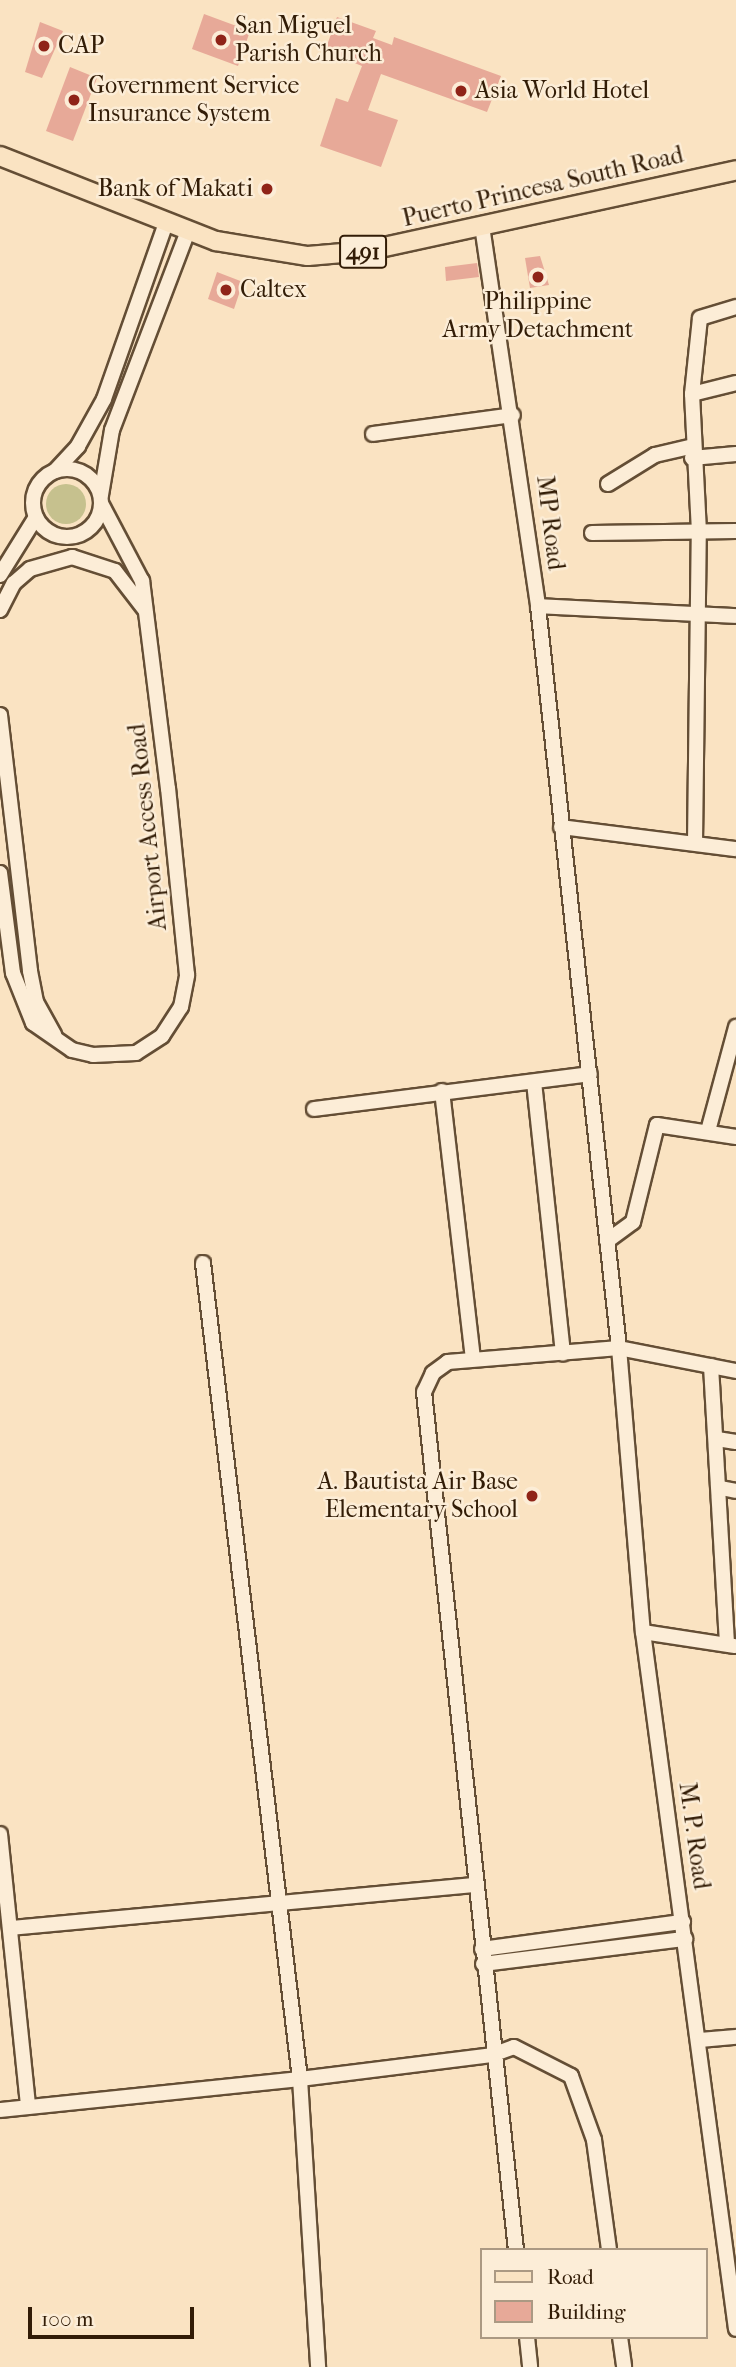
<!DOCTYPE html>
<style>
body{margin:0}
#map{position:relative;width:736px;height:2367px;overflow:hidden;background:#fae3c2;font-family:"IM FELL French Canon",serif}
div>[style]{position:absolute}
.green>*{inset:0;background:#c6c18e}
.round{border-radius:50%}
.building>*{inset:0;background:#e7a998}
.roads{filter:drop-shadow(2px 0 #644e35) drop-shadow(-2px 0 #644e35) drop-shadow(0 2px #644e35) drop-shadow(0 -2px #644e35)}
.minor>*{height:14px;margin:-7px;padding:0 7px;transform-origin:7px;border-radius:7px;background:#fcedd7}
.minor>.ring{margin:-7px;padding:0;box-sizing:content-box;background:none;border:14px solid #fcedd7;border-radius:50%}
.major>*{height:18px;margin:-9px;padding:0 9px;transform-origin:9px;border-radius:9px;background:#fae3c2}
.dots>*{width:19px;height:19px;translate:-50% -50%;box-sizing:border-box;border:4px solid #fcedd7;border-radius:50%}
span{translate:-50% -50%;white-space:nowrap;text-align:center;line-height:1.15;-webkit-text-stroke:5px #fcedd7;paint-order:stroke}
.shield-label span{padding:2px 5px;background:#fcedd7;border:2px solid;border-radius:5px;-webkit-text-stroke-width:0}
.shield-label{font-size:23px;color:#321c06;font-weight:700}
.poi-label{font-size:24px;color:#321c06}
.left{translate:0 -50%;text-align:left}
.right{translate:-100% -50%;text-align:right}
.street-label{font-size:24px;color:#321c06}
.legend{position:absolute;left:480px;top:2248px;width:228px;height:91px;box-sizing:border-box;background:#fcedd7;border:2px solid #ab9983;margin:0;padding:9px 12px;list-style:none;font-size:21px;color:#321c06}
.legend li{display:flex;align-items:center;gap:14px;height:35px}
.legend b{width:35px;border:2px solid #ab9983}
.scale{position:absolute;left:28px;top:2307px;width:166px;height:32px;box-sizing:border-box;border:4px solid #321c06;border-top:0;padding-left:9px;font-size:21px;line-height:24px;white-space:nowrap;color:#321c06;-webkit-text-stroke:5px #fcedd7;paint-order:stroke}
</style>
<div id="map">
<div class="green">
<i class="round" style="left:46px;top:484px;width:40px;height:40px"></i>
</div>
<div class="building">
<i style="clip-path:polygon(204px 14px,250px 31px,238px 66px,192px 49px)"></i>
<i style="clip-path:polygon(337px 17px,376px 31px,373px 38px,392px 45px,394px 37px,501px 76px,487px 112px,381px 74px,368px 110px,398px 120px,381px 167px,320px 146px,336px 98px,348px 102px,362px 66px,325px 51px)"></i>
<i style="clip-path:polygon(40px 22px,63px 31px,42px 78px,25px 72px)"></i>
<i style="clip-path:polygon(70px 67px,97px 78px,73px 141px,46px 131px)"></i>
<i style="clip-path:polygon(540px 256px,549px 285px,530px 288px,525px 258px)"></i>
<i style="clip-path:polygon(477px 263px,479px 277px,446px 281px,445px 267px)"></i>
<i style="clip-path:polygon(217px 272px,243px 282px,234px 309px,208px 299px)"></i>
</div>
<div class="roads">
<div class="minor">
<i style="left:482px;top:226px;width:384px;rotate:81.6deg"></i>
<i style="left:538px;top:606px;width:746px;rotate:83.77deg"></i>
<i style="left:619px;top:1348px;width:172px;rotate:175.3deg"></i>
<i style="left:448px;top:1362px;width:19px;rotate:144deg"></i>
<i style="left:433px;top:1373px;width:21px;rotate:115deg"></i>
<i style="left:424px;top:1392px;width:863px;rotate:83.88deg"></i>
<i style="left:692px;top:394px;width:45px;rotate:-14deg"></i>
<i style="left:373px;top:434px;width:141px;rotate:-7.7deg"></i>
<i style="left:692px;top:458px;width:44px;rotate:-5.2deg"></i>
<i class="ring" style="left:33px;top:469px;width:54px;height:54px"></i>
<i style="left:55px;top:471px;width:34px;rotate:-47deg"></i>
<i style="left:78px;top:446px;width:54px;rotate:-61deg"></i>
<i style="left:104px;top:399px;width:187px;rotate:-70.6deg"></i>
<i style="left:608px;top:484px;width:55px;rotate:-31.7deg"></i>
<i style="left:655px;top:455px;width:37px;rotate:-13deg"></i>
<i style="left:101px;top:495px;width:66px;rotate:-80.4deg"></i>
<i style="left:112px;top:430px;width:213px;rotate:-69.1deg"></i>
<i style="left:592px;top:533px;width:144px;rotate:-0.8deg"></i>
<i style="left:0;top:575px;width:68px;rotate:-58.2deg"></i>
<i style="left:538px;top:606px;width:198px;rotate:2.9deg"></i>
<i style="left:0;top:610px;width:30px;rotate:-63deg"></i>
<i style="left:14px;top:583px;width:21px;rotate:-41deg"></i>
<i style="left:30px;top:569px;width:44px;rotate:-15.9deg"></i>
<i style="left:72px;top:557px;width:45px;rotate:18deg"></i>
<i style="left:115px;top:571px;width:49px;rotate:52.4deg"></i>
<i style="left:0;top:715px;width:258px;rotate:83.3deg"></i>
<i style="left:30px;top:971px;width:32px;rotate:79deg"></i>
<i style="left:36px;top:1002px;width:38px;rotate:61deg"></i>
<i style="left:561px;top:827px;width:176px;rotate:7.2deg"></i>
<i style="left:695px;top:843px;width:311px;rotate:-89.3deg"></i>
<i style="left:699px;top:532px;width:138px;rotate:-92.9deg"></i>
<i style="left:692px;top:394px;width:76px;rotate:-84deg"></i>
<i style="left:700px;top:318px;width:38px;rotate:-17deg"></i>
<i style="left:0;top:873px;width:101px;rotate:82.6deg"></i>
<i style="left:13px;top:973px;width:54px;rotate:68.2deg"></i>
<i style="left:33px;top:1023px;width:47px;rotate:34.7deg"></i>
<i style="left:72px;top:1050px;width:22px;rotate:13deg"></i>
<i style="left:93px;top:1055px;width:43px;rotate:-2.7deg"></i>
<i style="left:136px;top:1053px;width:31px;rotate:-33deg"></i>
<i style="left:162px;top:1036px;width:35px;rotate:-57deg"></i>
<i style="left:181px;top:1007px;width:33px;rotate:-79deg"></i>
<i style="left:187px;top:975px;width:187px;rotate:-95.8deg"></i>
<i style="left:168px;top:789px;width:210px;rotate:-97.1deg"></i>
<i style="left:142px;top:581px;width:86px;rotate:-117.8deg"></i>
<i style="left:534px;top:1082px;width:273px;rotate:83.9deg"></i>
<i style="left:442px;top:1091px;width:268px;rotate:83.4deg"></i>
<i style="left:314px;top:1109px;width:278px;rotate:-7.2deg"></i>
<i style="left:708px;top:1131px;width:108px;rotate:-74.9deg"></i>
<i style="left:607px;top:1241px;width:32px;rotate:-36deg"></i>
<i style="left:633px;top:1222px;width:100px;rotate:-76.1deg"></i>
<i style="left:657px;top:1125px;width:80px;rotate:8.6deg"></i>
<i style="left:203px;top:1263px;width:822px;rotate:83.22deg"></i>
<i style="left:300px;top:2079px;width:289px;rotate:86.4deg"></i>
<i style="left:711px;top:1366px;width:278px;rotate:86.7deg"></i>
<i style="left:736px;top:1371px;width:119px;rotate:-168.9deg"></i>
<i style="left:619px;top:1348px;width:285px;rotate:85.2deg"></i>
<i style="left:643px;top:1632px;width:703px;rotate:82.4deg"></i>
<i style="left:717px;top:1439px;width:19px;rotate:9deg"></i>
<i style="left:721px;top:1488px;width:15px;rotate:11deg"></i>
<i style="left:643px;top:1632px;width:93px;rotate:8.7deg"></i>
<i style="left:0;top:1834px;width:274px;rotate:84.1deg"></i>
<i style="left:11px;top:1928px;width:466px;rotate:-5.3deg"></i>
<i style="left:482px;top:1949px;width:203px;rotate:-7.7deg"></i>
<i style="left:483px;top:1964px;width:204px;rotate:-7.1deg"></i>
<i style="left:700px;top:2040px;width:36px;rotate:-5deg"></i>
<i style="left:0;top:2110px;width:302px;rotate:-5.9deg"></i>
<i style="left:300px;top:2079px;width:193px;rotate:-7.1deg"></i>
<i style="left:492px;top:2055px;width:23px;rotate:-20deg"></i>
<i style="left:514px;top:2047px;width:64px;rotate:27deg"></i>
<i style="left:571px;top:2076px;width:68px;rotate:70.2deg"></i>
<i style="left:594px;top:2140px;width:111px;rotate:82.2deg"></i>
<i style="left:527px;top:2337px;width:30px;rotate:84deg"></i>
<i style="left:620px;top:2337px;width:30px;rotate:82deg"></i>
</div>
<div class="major">
<i style="left:0;top:156px;width:232px;rotate:21.5deg"></i>
<i style="left:216px;top:241px;width:93px;rotate:9.3deg"></i>
<i style="left:308px;top:256px;width:58px;rotate:-4.9deg"></i>
<i style="left:366px;top:251px;width:379px;rotate:-12.3deg"></i>
</div>
</div>
<div class="dots">
<i style="left:221px;top:40px;background:#8f2418"></i>
<i style="left:44px;top:46px;background:#8f2418"></i>
<i style="left:461px;top:91px;background:#8f2418"></i>
<i style="left:74px;top:100px;background:#8f2418"></i>
<i style="left:267px;top:189px;background:#8f2418"></i>
<i style="left:538px;top:277px;background:#8f2418"></i>
<i style="left:226px;top:290px;background:#8f2418"></i>
<i style="left:532px;top:1496px;background:#8f2418"></i>
</div>
<div class="shield-label">
<span style="left:363px;top:252px">491</span>
</div>
<div class="poi-label">
<span class="left" style="left:235px;top:40px">San Miguel<br>Parish Church</span>
<span class="left" style="left:58px;top:46px">CAP</span>
<span class="left" style="left:88px;top:100px">Government Service<br>Insurance System</span>
<span class="left" style="left:475px;top:91px">Asia World Hotel</span>
<span class="right" style="left:253px;top:189px">Bank of Makati</span>
<span class="left" style="left:240px;top:290px">Caltex</span>
<span style="left:538px;top:316px">Philippine<br>Army Detachment</span>
<span class="right" style="left:518px;top:1496px">A. Bautista Air Base<br>Elementary School</span>
</div>
<div class="street-label">
<span style="left:543px;top:187px;rotate:-13deg">Puerto Princesa South Road</span>
<span style="left:550px;top:523px;rotate:83deg">MP Road</span>
<span style="left:148px;top:827px;rotate:-96deg">Airport Access Road</span>
<span style="left:694px;top:1836px;rotate:82deg">M. P. Road</span>
</div>
<ul class="legend">
<li><b style="height:9px;background:#fae3c2"></b>Road</li>
<li><b style="height:19px;background:#e7a998"></b>Building</li>
</ul>
<div class="scale">100 m</div>
</div>
